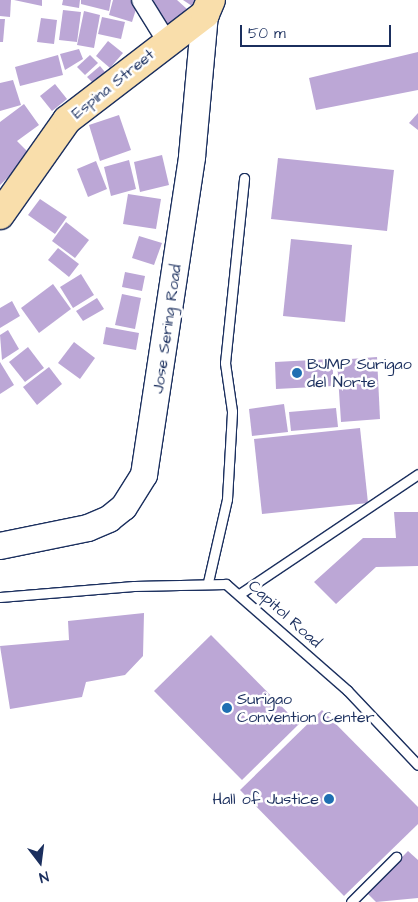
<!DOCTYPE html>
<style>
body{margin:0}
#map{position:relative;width:418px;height:902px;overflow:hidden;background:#fff;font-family:"Architects Daughter",sans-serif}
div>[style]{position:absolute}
.building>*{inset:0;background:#bca7d6}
.roads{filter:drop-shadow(1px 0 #1b2f5e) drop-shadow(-1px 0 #1b2f5e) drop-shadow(0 1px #1b2f5e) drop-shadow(0 -1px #1b2f5e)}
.service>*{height:9px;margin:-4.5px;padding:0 4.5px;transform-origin:4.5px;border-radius:4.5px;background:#fff}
.minor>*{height:18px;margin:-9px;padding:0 9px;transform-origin:9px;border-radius:9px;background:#fff}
.secondary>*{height:26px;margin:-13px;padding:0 13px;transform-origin:13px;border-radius:13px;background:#fff}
.primary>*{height:28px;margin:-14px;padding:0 14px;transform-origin:14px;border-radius:14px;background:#f9deab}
.dots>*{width:14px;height:14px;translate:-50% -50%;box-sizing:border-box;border:2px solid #fff;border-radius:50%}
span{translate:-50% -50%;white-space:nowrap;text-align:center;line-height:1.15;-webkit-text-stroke:5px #fff;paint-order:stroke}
.street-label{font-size:16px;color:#1b2f5e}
.poi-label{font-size:16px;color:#1b2f5e}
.left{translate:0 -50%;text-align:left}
.right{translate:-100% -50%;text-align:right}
.north{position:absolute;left:15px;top:837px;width:50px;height:50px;-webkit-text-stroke:4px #fff;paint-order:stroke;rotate:165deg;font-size:14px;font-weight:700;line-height:20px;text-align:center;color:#1b2f5e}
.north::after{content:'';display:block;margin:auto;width:18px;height:22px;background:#1b2f5e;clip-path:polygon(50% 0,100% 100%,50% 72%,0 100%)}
.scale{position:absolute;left:240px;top:25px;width:151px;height:22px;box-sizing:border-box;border:2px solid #1b2f5e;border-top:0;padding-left:6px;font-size:15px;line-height:18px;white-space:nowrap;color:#1b2f5e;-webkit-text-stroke:4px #fff;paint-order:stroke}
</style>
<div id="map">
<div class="building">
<i style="clip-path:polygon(0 0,11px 0,10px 17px,0 16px)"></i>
<i style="clip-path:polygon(14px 0,42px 0,42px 6px)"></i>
<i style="clip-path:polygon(63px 0,80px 0,79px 8px,62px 5px)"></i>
<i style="clip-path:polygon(81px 0,111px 0,109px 11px,81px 4px)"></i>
<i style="clip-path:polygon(113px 0,134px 0,137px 6px,132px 22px,109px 15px)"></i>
<i style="clip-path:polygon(154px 0,177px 0,187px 9px,171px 28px,147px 7px)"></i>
<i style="clip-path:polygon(183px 0,196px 0,192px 6px)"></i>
<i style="clip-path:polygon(63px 10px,81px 12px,77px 42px,59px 40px)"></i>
<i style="clip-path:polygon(84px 11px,100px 15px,94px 48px,77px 45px)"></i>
<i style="clip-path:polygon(102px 17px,125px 22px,121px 39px,98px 34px)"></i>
<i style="clip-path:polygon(41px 18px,57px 20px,54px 44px,37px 42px)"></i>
<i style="clip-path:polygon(0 19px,5px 19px,3px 42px,0 42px)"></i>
<i style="clip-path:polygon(108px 41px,123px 53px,110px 68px,96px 56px)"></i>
<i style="clip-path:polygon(79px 49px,83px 59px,65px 70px,60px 54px)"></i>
<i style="clip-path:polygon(418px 52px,418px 90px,316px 110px,309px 78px)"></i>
<i style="clip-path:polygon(58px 55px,63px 75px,20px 86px,15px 67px)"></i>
<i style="clip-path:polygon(90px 55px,98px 63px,85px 75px,77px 67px)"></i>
<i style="clip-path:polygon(100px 66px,109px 77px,97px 87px,87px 77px)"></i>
<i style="clip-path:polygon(13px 80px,21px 105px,0 111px,0 83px)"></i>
<i style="clip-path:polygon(55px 84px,67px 99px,52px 111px,40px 96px)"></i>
<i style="clip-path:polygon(24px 104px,39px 125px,17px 141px,31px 155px,0 185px,0 122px)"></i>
<i style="clip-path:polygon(418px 113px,418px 130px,409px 123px)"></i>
<i style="clip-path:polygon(119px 115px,131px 150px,100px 161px,89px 125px)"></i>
<i style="clip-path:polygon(162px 155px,169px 185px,140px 192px,134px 162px)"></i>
<i style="clip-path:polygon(278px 158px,394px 170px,387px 231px,271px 219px)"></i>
<i style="clip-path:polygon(129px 160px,136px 189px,111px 196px,104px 167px)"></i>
<i style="clip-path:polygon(96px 161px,107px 189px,88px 197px,77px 169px)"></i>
<i style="clip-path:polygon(128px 194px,161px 199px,156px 229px,123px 224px)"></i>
<i style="clip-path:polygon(40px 199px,67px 217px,55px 234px,28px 215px)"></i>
<i style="clip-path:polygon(66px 222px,89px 240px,75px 258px,52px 241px)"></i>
<i style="clip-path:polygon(139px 236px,162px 243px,154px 265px,132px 258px)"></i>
<i style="clip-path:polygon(291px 239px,352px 245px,345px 322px,283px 316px)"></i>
<i style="clip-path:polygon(58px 248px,79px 264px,69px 277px,48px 260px)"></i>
<i style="clip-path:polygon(125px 272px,145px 276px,142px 291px,122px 287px)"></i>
<i style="clip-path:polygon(81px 274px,94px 295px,73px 308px,60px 287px)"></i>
<i style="clip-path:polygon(53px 284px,71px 309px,39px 333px,21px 308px)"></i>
<i style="clip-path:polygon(122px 294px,141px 298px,135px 329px,115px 325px)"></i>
<i style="clip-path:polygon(97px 298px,104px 309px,83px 321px,76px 311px)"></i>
<i style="clip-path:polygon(12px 301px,20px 316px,0 328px,0 308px)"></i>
<i style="clip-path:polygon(106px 327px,139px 333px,136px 350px,103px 344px)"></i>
<i style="clip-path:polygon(8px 330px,19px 349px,2px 360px,0 335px)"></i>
<i style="clip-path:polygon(74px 342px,95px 358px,80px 379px,58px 363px)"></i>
<i style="clip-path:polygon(28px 347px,44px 368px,25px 382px,9px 362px)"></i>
<i style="clip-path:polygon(377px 357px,380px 419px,341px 422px,337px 360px)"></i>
<i style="clip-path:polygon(332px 359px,334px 386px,276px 389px,275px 362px)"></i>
<i style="clip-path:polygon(0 362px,14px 385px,0 394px)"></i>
<i style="clip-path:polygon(49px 367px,62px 384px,37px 405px,23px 387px)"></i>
<i style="clip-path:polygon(284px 404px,288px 432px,252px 436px,249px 409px)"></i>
<i style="clip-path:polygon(336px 408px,338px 427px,291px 431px,289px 412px)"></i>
<i style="clip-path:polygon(360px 428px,368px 503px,262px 514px,254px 439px)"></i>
<i style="clip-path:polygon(394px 512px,418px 512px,418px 566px,376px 567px,336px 604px,314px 582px,363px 538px,396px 538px)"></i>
<i style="clip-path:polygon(144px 613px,143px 656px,125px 675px,86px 682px,82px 697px,10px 709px,0 646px,69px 640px,68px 621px)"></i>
<i style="clip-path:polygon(211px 635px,299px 724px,242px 780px,154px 691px)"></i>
<i style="clip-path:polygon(322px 710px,418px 807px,418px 824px,344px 896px,240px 790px)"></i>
<i style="clip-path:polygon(408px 851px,418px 860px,418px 898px,376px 902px,367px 893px)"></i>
</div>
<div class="roads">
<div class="service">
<i style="left:208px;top:582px;width:85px;rotate:-77.1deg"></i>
<i style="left:227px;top:499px;width:88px;rotate:-86.7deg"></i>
<i style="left:232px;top:411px;width:49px;rotate:-98.3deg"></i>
<i style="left:225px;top:363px;width:186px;rotate:-84.1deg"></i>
<i style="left:241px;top:593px;width:213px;rotate:-33.9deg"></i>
<i style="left:0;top:597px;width:134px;rotate:-4.7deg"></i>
<i style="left:134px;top:586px;width:92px;rotate:-1.2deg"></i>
<i style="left:226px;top:584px;width:161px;rotate:41.2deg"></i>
<i style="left:347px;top:690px;width:103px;rotate:46.6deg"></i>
<i style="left:351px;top:902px;width:64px;rotate:-45deg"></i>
</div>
<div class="minor">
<i style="left:141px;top:0;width:49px;rotate:58.2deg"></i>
</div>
<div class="secondary">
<i style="left:0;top:546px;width:90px;rotate:-11.6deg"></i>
<i style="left:88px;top:528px;width:23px;rotate:-23deg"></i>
<i style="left:109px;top:519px;width:19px;rotate:-39deg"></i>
<i style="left:124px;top:507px;width:38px;rotate:-58deg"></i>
<i style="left:144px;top:475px;width:322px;rotate:-81.4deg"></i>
<i style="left:192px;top:157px;width:144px;rotate:-84.8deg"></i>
</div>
<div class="primary">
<i style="left:0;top:215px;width:116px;rotate:-54.8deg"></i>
<i style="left:67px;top:120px;width:174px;rotate:-37.5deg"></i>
<i style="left:205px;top:14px;width:15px;rotate:-67deg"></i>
</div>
</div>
<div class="dots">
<i style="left:297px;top:373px;background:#1f6fb2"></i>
<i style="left:227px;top:708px;background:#1f6fb2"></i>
<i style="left:329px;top:799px;background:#1f6fb2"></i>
</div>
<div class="street-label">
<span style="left:113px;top:84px;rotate:-39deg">Espina Street</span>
<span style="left:167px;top:329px;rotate:-82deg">Jose Sering Road</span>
<span style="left:285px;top:614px;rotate:42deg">Capitol Road</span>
</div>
<div class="poi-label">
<span class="left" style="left:307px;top:373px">BJMP Surigao<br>del Norte</span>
<span class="left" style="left:237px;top:708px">Surigao<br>Convention Center</span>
<span class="right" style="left:319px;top:799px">Hall of Justice</span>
</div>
<div class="north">N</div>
<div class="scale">50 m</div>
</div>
